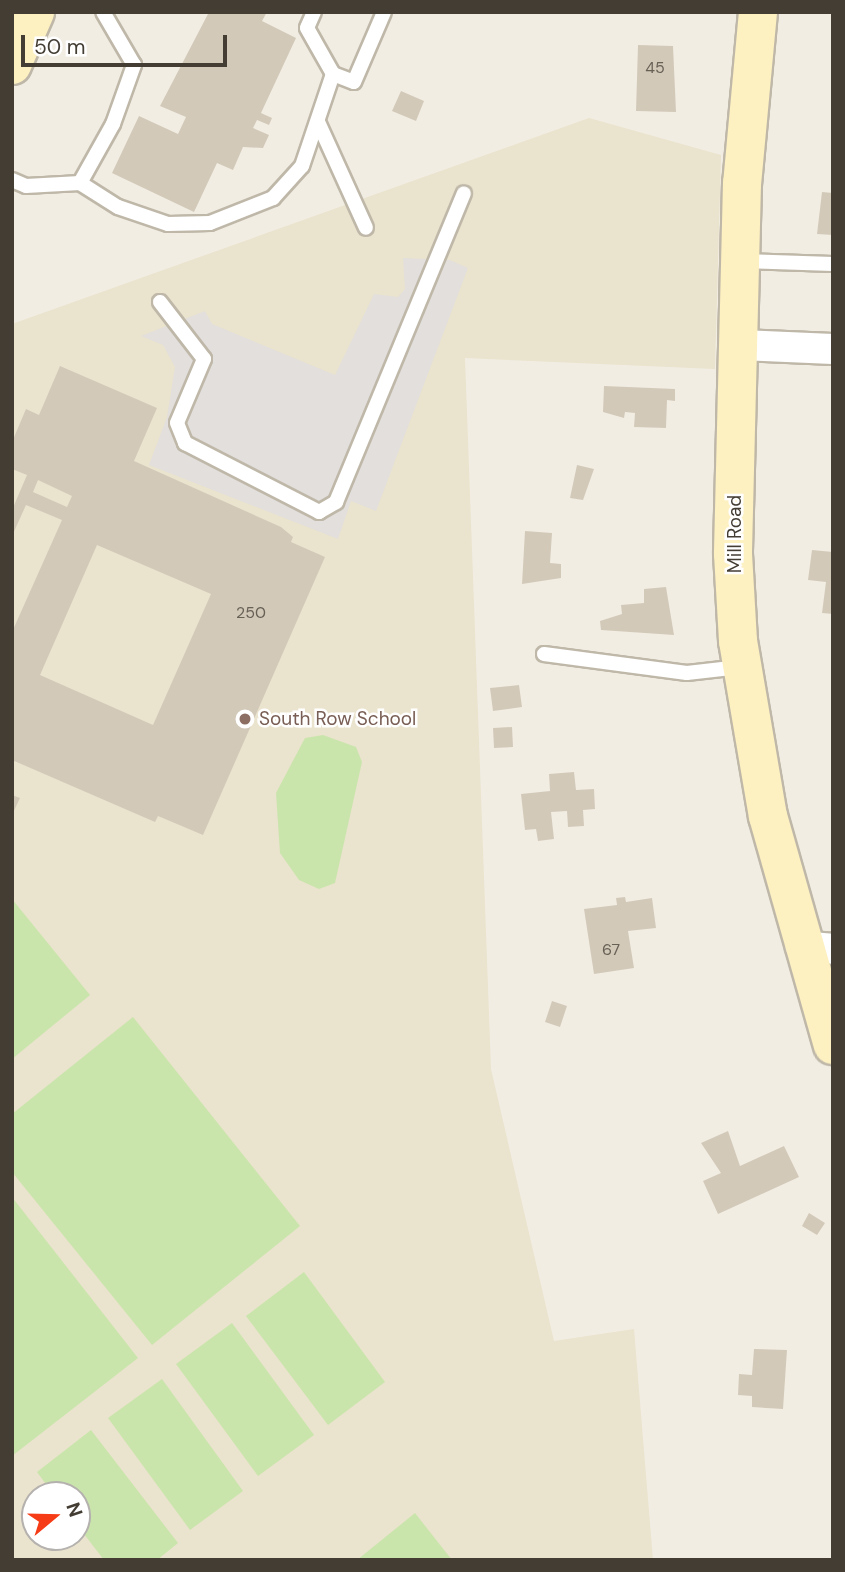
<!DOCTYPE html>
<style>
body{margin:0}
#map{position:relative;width:845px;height:1572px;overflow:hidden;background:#f1ede3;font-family:"DM Sans",sans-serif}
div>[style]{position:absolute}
.education>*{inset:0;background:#eae3cd}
.green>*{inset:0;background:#cae5ac}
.parking>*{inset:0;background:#e2dfdc}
.building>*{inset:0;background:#d3c9b9}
.roads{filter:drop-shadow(2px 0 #bfb8a9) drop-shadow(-2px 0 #bfb8a9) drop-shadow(0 2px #bfb8a9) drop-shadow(0 -2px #bfb8a9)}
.service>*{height:14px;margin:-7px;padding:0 7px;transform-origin:7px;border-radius:7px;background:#fff}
.minor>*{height:30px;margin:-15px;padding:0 15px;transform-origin:15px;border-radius:15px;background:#fff}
.secondary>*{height:38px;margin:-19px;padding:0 19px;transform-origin:19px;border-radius:19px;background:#fdf0c1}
.dots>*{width:19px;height:19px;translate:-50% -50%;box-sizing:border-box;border:4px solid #fff;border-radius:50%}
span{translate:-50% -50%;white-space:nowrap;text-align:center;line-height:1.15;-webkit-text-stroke:5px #fff;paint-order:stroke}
.number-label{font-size:16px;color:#676055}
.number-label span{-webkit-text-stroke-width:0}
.street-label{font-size:19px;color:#433d34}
.education-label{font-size:19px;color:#785e54}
.left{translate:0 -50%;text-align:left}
.frame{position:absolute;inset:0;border:14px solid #433d34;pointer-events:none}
.north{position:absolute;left:21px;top:1481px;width:70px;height:70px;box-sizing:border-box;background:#fff;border:2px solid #b4b1ae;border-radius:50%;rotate:71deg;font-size:19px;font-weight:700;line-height:28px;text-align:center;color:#433d34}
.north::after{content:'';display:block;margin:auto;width:24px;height:32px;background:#f63c16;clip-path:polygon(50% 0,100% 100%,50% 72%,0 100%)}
.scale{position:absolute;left:21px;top:35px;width:206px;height:32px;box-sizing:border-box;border:4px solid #433d34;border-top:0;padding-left:9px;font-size:21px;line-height:24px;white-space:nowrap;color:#433d34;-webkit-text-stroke:5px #fff;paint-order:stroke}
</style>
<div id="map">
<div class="education">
<i style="clip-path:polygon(evenodd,589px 118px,721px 155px,715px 369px,465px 358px,491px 1069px,554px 1341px,634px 1329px,653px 1560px,12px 1560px,12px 324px,589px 118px,35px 1495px,77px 1495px,77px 1537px,35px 1537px,35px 1495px)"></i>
</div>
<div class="green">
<i style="clip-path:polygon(323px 735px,356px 747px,362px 762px,335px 883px,319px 889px,299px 880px,280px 853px,276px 793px,305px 738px)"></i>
<i style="clip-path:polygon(12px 899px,90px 995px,12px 1059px)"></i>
<i style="clip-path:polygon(133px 1017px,300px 1226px,152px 1345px,12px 1172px,12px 1114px)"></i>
<i style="clip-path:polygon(12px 1197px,138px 1358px,12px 1456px)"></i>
<i style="clip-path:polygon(304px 1272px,385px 1382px,328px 1425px,246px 1316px)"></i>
<i style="clip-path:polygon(232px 1323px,314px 1435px,258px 1476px,176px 1364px)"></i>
<i style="clip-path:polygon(162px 1379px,243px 1491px,190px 1530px,108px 1418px)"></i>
<i style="clip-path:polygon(91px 1430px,178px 1543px,157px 1560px,104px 1560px,77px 1525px,77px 1495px,54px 1495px,37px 1472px)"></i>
<i style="clip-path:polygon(415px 1513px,452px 1560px,357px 1560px)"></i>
</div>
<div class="parking">
<i style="clip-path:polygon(403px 258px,450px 260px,468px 268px,376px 511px,351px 501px,338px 539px,149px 465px,167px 417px,175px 367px,163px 345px,141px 336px,205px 311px,212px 324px,335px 375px,374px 294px,398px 297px,405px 289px)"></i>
</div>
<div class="building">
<i style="clip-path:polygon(209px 12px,267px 12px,262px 21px,296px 38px,261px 113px,272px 118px,269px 125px,257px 120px,253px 128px,269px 135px,263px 148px,243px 147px,233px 170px,217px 163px,194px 212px,112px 173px,139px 116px,178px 134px,186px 117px,160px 106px)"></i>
<i style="clip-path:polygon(638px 45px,673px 46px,676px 112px,636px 111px)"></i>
<i style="clip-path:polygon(401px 91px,424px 101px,416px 121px,392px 111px)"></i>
<i style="clip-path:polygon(822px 192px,833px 193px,833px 235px,817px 234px)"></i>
<i style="clip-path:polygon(evenodd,60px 366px,157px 408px,134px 461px,281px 527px,293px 537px,291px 542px,325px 557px,203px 835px,158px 816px,155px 822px,12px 760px,12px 632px,62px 520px,26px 505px,12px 536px,12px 510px,27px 475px,12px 469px,12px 442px,26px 409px,39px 415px,60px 366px,38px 480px,72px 496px,67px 507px,33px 492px,38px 480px,60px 366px,97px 545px,211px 594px,153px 725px,40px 675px,97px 545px)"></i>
<i style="clip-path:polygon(604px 386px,675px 389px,675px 401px,667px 400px,666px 428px,634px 427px,635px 413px,625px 412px,624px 418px,603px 412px)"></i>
<i style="clip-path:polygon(577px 465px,594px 469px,583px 500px,570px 498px)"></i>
<i style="clip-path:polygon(525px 531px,552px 533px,550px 563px,561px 564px,561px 578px,522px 584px)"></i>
<i style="clip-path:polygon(812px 550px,833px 552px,833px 614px,822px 613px,826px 582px,808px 580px)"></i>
<i style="clip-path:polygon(666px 587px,674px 635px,601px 630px,600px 621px,622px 614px,621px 605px,644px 603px,644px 589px)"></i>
<i style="clip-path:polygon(519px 685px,522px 707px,493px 711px,490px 688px)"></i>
<i style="clip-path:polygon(512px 727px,513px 747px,494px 748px,493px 728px)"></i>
<i style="clip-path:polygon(574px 772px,576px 790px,594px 789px,595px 809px,583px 810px,584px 826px,568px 827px,567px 811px,551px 812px,554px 839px,538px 841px,536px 829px,525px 830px,521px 794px,550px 791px,549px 774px)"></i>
<i style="clip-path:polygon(12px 795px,20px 798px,12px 815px)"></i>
<i style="clip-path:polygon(625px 897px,626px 902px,652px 898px,656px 928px,628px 931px,634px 968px,594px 974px,584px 909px,617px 905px,616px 898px)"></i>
<i style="clip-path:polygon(552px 1001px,567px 1006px,560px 1027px,545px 1022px)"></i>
<i style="clip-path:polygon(728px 1131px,740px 1166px,784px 1146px,799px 1177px,718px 1214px,703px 1181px,721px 1173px,701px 1143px)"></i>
<i style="clip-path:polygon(809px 1213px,825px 1223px,817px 1235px,802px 1226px)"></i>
<i style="clip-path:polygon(754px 1349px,787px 1350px,783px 1409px,752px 1407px,752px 1396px,738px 1395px,739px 1374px,752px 1375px)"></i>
</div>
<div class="roads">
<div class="service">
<i style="left:314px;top:12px;width:17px;rotate:114deg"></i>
<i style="left:307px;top:28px;width:53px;rotate:60.5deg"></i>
<i style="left:333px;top:74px;width:22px;rotate:21deg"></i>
<i style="left:354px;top:82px;width:76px;rotate:-66.8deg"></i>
<i style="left:318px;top:122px;width:116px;rotate:65.6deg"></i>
<i style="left:12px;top:180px;width:15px;rotate:23deg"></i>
<i style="left:26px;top:186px;width:54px;rotate:-3.2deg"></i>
<i style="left:80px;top:183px;width:68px;rotate:-60.8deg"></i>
<i style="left:113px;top:124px;width:63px;rotate:-70.4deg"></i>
<i style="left:134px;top:65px;width:61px;rotate:-120.3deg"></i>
<i style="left:80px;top:183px;width:45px;rotate:32.3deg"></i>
<i style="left:118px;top:207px;width:53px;rotate:18.8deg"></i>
<i style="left:168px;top:224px;width:42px;rotate:-1.4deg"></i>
<i style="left:210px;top:223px;width:68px;rotate:-21.6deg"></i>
<i style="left:273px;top:198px;width:43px;rotate:-47.8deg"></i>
<i style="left:302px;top:166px;width:97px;rotate:-71.4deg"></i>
<i style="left:743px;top:261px;width:90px;rotate:1.9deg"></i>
<i style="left:160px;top:302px;width:72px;rotate:52.3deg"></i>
<i style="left:204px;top:359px;width:69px;rotate:112.9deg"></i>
<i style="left:177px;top:423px;width:22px;rotate:68deg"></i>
<i style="left:185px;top:443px;width:151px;rotate:27.2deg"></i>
<i style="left:319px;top:512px;width:20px;rotate:-30deg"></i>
<i style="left:336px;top:502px;width:334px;rotate:-67.5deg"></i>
<i style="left:544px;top:654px;width:144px;rotate:7.6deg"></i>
<i style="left:687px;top:673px;width:53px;rotate:-6.5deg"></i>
</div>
<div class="minor">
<i style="left:741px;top:345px;width:92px;rotate:2.5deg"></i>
<i style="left:801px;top:946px;width:32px;rotate:5deg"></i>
</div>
<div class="secondary">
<i style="left:758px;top:12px;width:172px;rotate:95.3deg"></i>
<i style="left:742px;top:183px;width:371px;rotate:91.4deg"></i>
<i style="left:733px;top:554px;width:87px;rotate:86.7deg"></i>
<i style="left:738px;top:641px;width:178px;rotate:80.3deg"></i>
<i style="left:768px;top:816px;width:238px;rotate:74.2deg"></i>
<i style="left:12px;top:65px;width:58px;rotate:-66.5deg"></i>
</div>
</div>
<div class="dots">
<i style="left:245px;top:719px;background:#8d6e63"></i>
</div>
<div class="number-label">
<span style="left:655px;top:68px">45</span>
<span style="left:251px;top:613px">250</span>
<span style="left:611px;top:950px">67</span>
</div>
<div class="street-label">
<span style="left:735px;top:534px;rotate:-90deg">Mill Road</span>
</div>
<div class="education-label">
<span class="left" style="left:259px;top:719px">South Row School</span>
</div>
<div class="frame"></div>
<div class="north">N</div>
<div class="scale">50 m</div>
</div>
